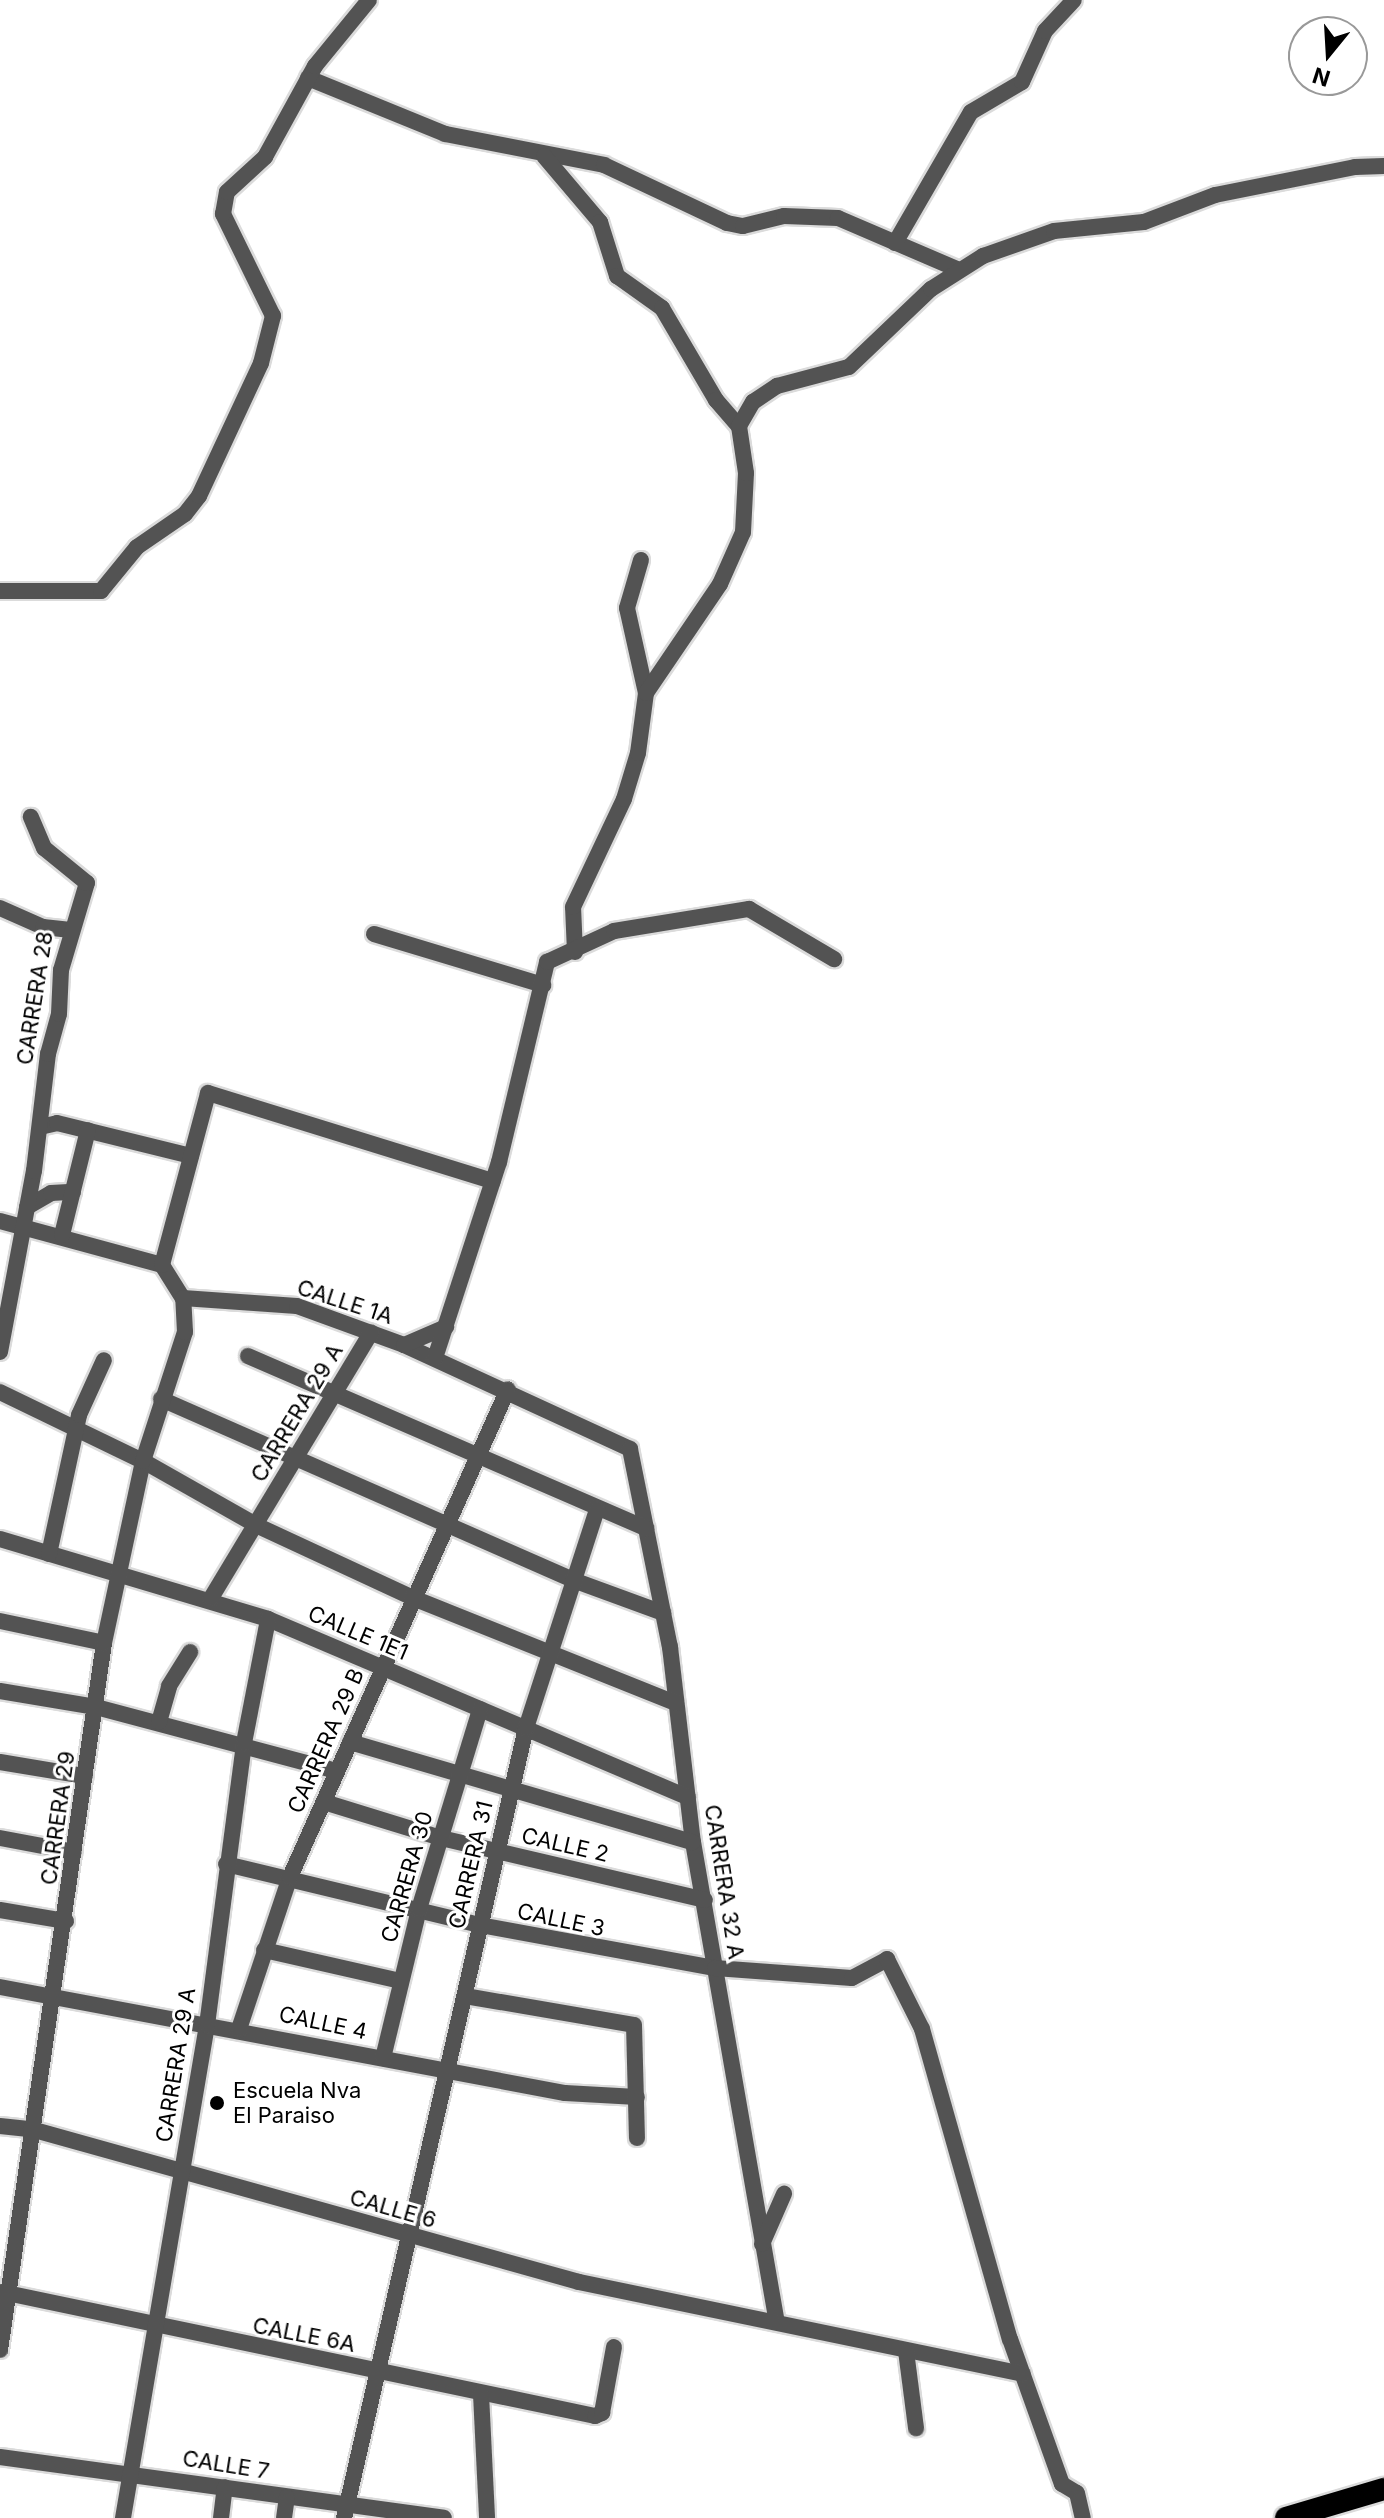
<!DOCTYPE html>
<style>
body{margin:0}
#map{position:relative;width:1384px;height:2518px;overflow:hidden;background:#fff;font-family:Inter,sans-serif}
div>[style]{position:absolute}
.roads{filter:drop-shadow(2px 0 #dbdbdb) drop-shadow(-2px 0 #dbdbdb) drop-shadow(0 2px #dbdbdb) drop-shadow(0 -2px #dbdbdb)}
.minor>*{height:16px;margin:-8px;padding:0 8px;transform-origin:8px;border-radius:8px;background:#535353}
.highway>*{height:22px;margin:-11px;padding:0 11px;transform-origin:11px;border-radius:11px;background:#000}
.dots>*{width:22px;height:22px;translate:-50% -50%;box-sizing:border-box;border:4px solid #fff;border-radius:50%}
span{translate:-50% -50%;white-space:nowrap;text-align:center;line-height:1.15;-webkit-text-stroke:6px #fff;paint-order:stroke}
.street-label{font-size:22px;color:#000}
.poi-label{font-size:22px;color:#000}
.left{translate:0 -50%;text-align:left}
.north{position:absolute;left:1288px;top:16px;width:80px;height:80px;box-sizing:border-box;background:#fff;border:2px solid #999;border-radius:50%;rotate:198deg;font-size:22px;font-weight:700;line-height:32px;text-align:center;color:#000}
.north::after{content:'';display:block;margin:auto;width:28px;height:36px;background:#000;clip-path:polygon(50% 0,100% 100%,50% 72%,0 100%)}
</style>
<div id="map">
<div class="roads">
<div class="minor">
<i style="left:308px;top:78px;width:148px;rotate:22.2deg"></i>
<i style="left:445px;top:134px;width:162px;rotate:11deg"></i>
<i style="left:604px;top:165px;width:136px;rotate:25.2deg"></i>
<i style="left:727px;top:223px;width:16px;rotate:11deg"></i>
<i style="left:743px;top:226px;width:42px;rotate:-13.7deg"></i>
<i style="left:784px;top:216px;width:54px;rotate:2.1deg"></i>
<i style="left:838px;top:218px;width:129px;rotate:23.2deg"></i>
<i style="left:544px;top:156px;width:87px;rotate:49.7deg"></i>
<i style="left:600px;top:222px;width:57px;rotate:72.5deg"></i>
<i style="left:617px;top:276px;width:55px;rotate:35.4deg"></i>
<i style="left:662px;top:308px;width:107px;rotate:59.6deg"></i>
<i style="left:716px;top:400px;width:35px;rotate:49deg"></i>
<i style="left:895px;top:243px;width:151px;rotate:-59.9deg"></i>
<i style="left:971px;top:112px;width:59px;rotate:-30.5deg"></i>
<i style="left:1022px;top:82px;width:56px;rotate:-65.7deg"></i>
<i style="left:1045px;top:31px;width:42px;rotate:-46.9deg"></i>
<i style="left:641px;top:560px;width:50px;rotate:106.3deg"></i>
<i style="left:627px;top:608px;width:87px;rotate:77.4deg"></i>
<i style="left:0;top:591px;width:101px"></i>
<i style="left:101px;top:591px;width:57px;rotate:-50.7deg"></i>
<i style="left:137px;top:547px;width:58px;rotate:-34.5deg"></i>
<i style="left:185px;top:514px;width:23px;rotate:-52deg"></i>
<i style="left:199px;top:496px;width:147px;rotate:-65deg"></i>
<i style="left:261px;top:363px;width:49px;rotate:-75.7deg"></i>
<i style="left:273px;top:316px;width:114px;rotate:-116.1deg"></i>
<i style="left:223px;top:214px;width:22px;rotate:-80deg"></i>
<i style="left:227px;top:192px;width:52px;rotate:-42.6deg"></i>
<i style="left:265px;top:157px;width:104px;rotate:-61.2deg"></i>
<i style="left:315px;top:66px;width:85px;rotate:-50.7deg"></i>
<i style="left:0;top:908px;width:47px;rotate:23.8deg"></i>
<i style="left:43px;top:927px;width:28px;rotate:6deg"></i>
<i style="left:374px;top:934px;width:177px;rotate:16.8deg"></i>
<i style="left:575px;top:952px;width:45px;rotate:-92.5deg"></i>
<i style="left:573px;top:907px;width:119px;rotate:-64.7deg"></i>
<i style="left:624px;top:799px;width:48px;rotate:-73.1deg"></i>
<i style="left:638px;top:753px;width:61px;rotate:-82.4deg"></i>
<i style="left:646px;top:693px;width:132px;rotate:-55.8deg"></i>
<i style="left:720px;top:584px;width:57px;rotate:-66.1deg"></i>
<i style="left:743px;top:532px;width:59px;rotate:-87.1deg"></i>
<i style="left:746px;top:473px;width:48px;rotate:-98.5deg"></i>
<i style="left:739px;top:426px;width:28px;rotate:-60deg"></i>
<i style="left:753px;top:402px;width:29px;rotate:-34deg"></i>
<i style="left:777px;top:386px;width:74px;rotate:-14.8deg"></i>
<i style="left:849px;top:367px;width:113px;rotate:-43.6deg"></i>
<i style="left:931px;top:289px;width:62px;rotate:-32.4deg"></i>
<i style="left:983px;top:256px;width:75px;rotate:-19.4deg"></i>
<i style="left:1054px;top:231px;width:90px;rotate:-5.7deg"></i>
<i style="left:1144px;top:222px;width:76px;rotate:-20.8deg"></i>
<i style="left:1215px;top:195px;width:143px;rotate:-11.3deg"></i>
<i style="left:1355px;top:167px;width:29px;rotate:-2deg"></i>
<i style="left:40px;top:1127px;width:17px;rotate:-13deg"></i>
<i style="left:57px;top:1123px;width:138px;rotate:13.8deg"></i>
<i style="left:27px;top:1207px;width:28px;rotate:-30deg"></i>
<i style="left:51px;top:1193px;width:22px;rotate:-3deg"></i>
<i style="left:0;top:1221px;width:168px;rotate:15.2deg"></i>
<i style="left:162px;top:1265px;width:39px;rotate:58deg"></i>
<i style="left:183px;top:1298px;width:114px;rotate:4deg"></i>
<i style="left:297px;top:1306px;width:114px;rotate:20deg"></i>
<i style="left:404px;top:1345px;width:249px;rotate:24.7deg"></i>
<i style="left:630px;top:1449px;width:202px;rotate:78.6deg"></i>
<i style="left:670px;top:1647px;width:196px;rotate:83.3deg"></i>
<i style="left:693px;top:1842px;width:487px;rotate:80.1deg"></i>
<i style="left:62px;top:1235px;width:108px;rotate:-76.1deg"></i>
<i style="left:162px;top:1265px;width:178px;rotate:-75deg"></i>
<i style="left:208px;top:1093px;width:298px;rotate:17.2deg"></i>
<i style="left:404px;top:1345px;width:46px;rotate:-23.2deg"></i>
<i style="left:0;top:1352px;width:184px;rotate:-79.4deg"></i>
<i style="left:34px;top:1171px;width:118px;rotate:-83.2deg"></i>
<i style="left:48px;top:1054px;width:41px;rotate:-74.6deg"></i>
<i style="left:59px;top:1014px;width:44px;rotate:-87.4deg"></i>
<i style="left:61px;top:970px;width:91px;rotate:-73.4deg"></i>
<i style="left:87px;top:883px;width:55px;rotate:-140.9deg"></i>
<i style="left:44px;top:848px;width:34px;rotate:-113deg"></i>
<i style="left:248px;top:1356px;width:434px;rotate:23.4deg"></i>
<i style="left:435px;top:1358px;width:206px;rotate:-71.9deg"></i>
<i style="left:499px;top:1162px;width:206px;rotate:-76.5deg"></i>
<i style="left:547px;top:962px;width:74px;rotate:-24.8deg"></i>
<i style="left:614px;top:931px;width:137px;rotate:-9.3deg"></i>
<i style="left:749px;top:909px;width:99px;rotate:30.5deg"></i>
<i style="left:0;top:1392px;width:159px;rotate:25.8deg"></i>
<i style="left:143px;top:1461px;width:130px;rotate:29.5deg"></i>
<i style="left:256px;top:1525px;width:173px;rotate:24.9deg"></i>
<i style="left:413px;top:1598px;width:283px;rotate:21.8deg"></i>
<i style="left:161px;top:1399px;width:450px;rotate:23.7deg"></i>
<i style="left:573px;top:1580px;width:96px;rotate:20.1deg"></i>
<i style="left:0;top:1539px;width:280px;rotate:16.6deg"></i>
<i style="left:268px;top:1619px;width:456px;rotate:23deg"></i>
<i style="left:49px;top:1554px;width:142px;rotate:-77.8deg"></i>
<i style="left:79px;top:1415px;width:60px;rotate:-65.6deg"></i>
<i style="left:211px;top:1598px;width:310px;rotate:-58.9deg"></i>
<i style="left:0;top:1621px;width:106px;rotate:11.9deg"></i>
<i style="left:0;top:1691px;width:97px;rotate:9.5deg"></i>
<i style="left:96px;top:1707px;width:248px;rotate:14.9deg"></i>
<i style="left:159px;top:1722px;width:37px;rotate:-74deg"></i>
<i style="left:169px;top:1686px;width:40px;rotate:-58deg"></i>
<i style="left:350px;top:1742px;width:357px;rotate:16.3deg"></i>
<i style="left:0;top:1762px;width:86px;rotate:9.4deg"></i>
<i style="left:324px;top:1802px;width:122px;rotate:17.1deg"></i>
<i style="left:441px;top:1838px;width:271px;rotate:13.2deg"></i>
<i style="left:0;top:1838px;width:75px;rotate:10.7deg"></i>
<i style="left:226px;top:1864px;width:261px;rotate:13.5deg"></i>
<i style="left:480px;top:1925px;width:239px;rotate:10.4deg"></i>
<i style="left:715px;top:1968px;width:137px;rotate:4.2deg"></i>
<i style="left:852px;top:1978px;width:40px;rotate:-28deg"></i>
<i style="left:887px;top:1959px;width:78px;rotate:63.4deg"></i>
<i style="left:922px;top:2029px;width:322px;rotate:74.2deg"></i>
<i style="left:1010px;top:2339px;width:154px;rotate:70.3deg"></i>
<i style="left:1062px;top:2484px;width:17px;rotate:31deg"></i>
<i style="left:1077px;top:2493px;width:26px;rotate:77deg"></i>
<i style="left:0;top:1910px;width:67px;rotate:9.5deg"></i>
<i style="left:264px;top:1950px;width:140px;rotate:12.8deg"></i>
<i style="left:0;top:1987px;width:575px;rotate:10.63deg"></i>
<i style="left:565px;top:2093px;width:72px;rotate:3.2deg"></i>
<i style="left:465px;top:1996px;width:171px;rotate:9.7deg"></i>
<i style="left:634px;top:2025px;width:113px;rotate:88.5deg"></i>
<i style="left:239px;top:2029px;width:160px;rotate:-71.5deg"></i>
<i style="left:290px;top:1877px;width:534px;rotate:-65.93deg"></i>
<i style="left:383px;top:2058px;width:153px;rotate:-76.4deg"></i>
<i style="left:419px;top:1909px;width:209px;rotate:-73deg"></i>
<i style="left:0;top:2126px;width:31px;rotate:6deg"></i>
<i style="left:31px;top:2129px;width:569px;rotate:15.6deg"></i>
<i style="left:579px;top:2282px;width:453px;rotate:11.7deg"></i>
<i style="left:762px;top:2244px;width:55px;rotate:-66.3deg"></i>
<i style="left:2px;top:2292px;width:606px;rotate:11.81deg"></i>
<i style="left:595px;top:2416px;width:8px;rotate:-23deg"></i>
<i style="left:602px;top:2413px;width:67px;rotate:-79.7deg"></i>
<i style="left:0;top:2350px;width:715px;rotate:-81.63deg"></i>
<i style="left:104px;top:1643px;width:186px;rotate:-77.9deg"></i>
<i style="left:143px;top:1461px;width:136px;rotate:-72deg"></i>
<i style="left:185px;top:1332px;width:34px;rotate:-93deg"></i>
<i style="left:906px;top:2351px;width:78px;rotate:82.6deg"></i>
<i style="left:481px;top:2394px;width:124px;rotate:87.2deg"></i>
<i style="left:0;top:2457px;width:448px;rotate:7.8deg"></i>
<i style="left:123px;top:2518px;width:500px;rotate:-80.33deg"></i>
<i style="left:207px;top:2025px;width:284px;rotate:-82.5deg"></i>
<i style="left:244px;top:1743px;width:126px;rotate:-79deg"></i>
<i style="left:221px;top:2518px;width:31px;rotate:-83deg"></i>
<i style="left:284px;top:2518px;width:21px;rotate:-82deg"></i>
<i style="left:344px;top:2518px;width:811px;rotate:-77.03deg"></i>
<i style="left:526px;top:1728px;width:230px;rotate:-72deg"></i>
</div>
<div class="highway">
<i style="left:1286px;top:2518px;width:102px;rotate:-16.5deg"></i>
</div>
</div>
<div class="dots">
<i style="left:217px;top:2103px;background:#000"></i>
</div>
<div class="street-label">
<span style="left:35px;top:998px;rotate:-81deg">CARRERA 28</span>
<span style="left:345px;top:1302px;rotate:18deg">CALLE 1A</span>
<span style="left:297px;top:1413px;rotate:-59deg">CARRERA 29 A</span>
<span style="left:358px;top:1633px;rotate:23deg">CALLE 1E1</span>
<span style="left:326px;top:1741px;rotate:-66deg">CARRERA 29 B</span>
<span style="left:58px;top:1818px;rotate:-82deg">CARRERA 29</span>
<span style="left:565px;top:1845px;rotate:13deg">CALLE 2</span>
<span style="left:471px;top:1865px;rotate:-77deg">CARRERA 31</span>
<span style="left:407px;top:1877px;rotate:-74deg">CARRERA 30</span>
<span style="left:724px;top:1882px;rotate:81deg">CARRERA 32 A</span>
<span style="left:561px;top:1920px;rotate:12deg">CALLE 3</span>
<span style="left:323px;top:2023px;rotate:12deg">CALLE 4</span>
<span style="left:176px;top:2065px;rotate:-81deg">CARRERA 29 A</span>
<span style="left:393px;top:2209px;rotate:16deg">CALLE 6</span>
<span style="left:304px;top:2335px;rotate:11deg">CALLE 6A</span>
<span style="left:226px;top:2465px;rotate:9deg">CALLE 7</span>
</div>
<div class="poi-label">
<span class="left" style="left:233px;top:2103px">Escuela Nva<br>El Paraiso</span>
</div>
<div class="north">N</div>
</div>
